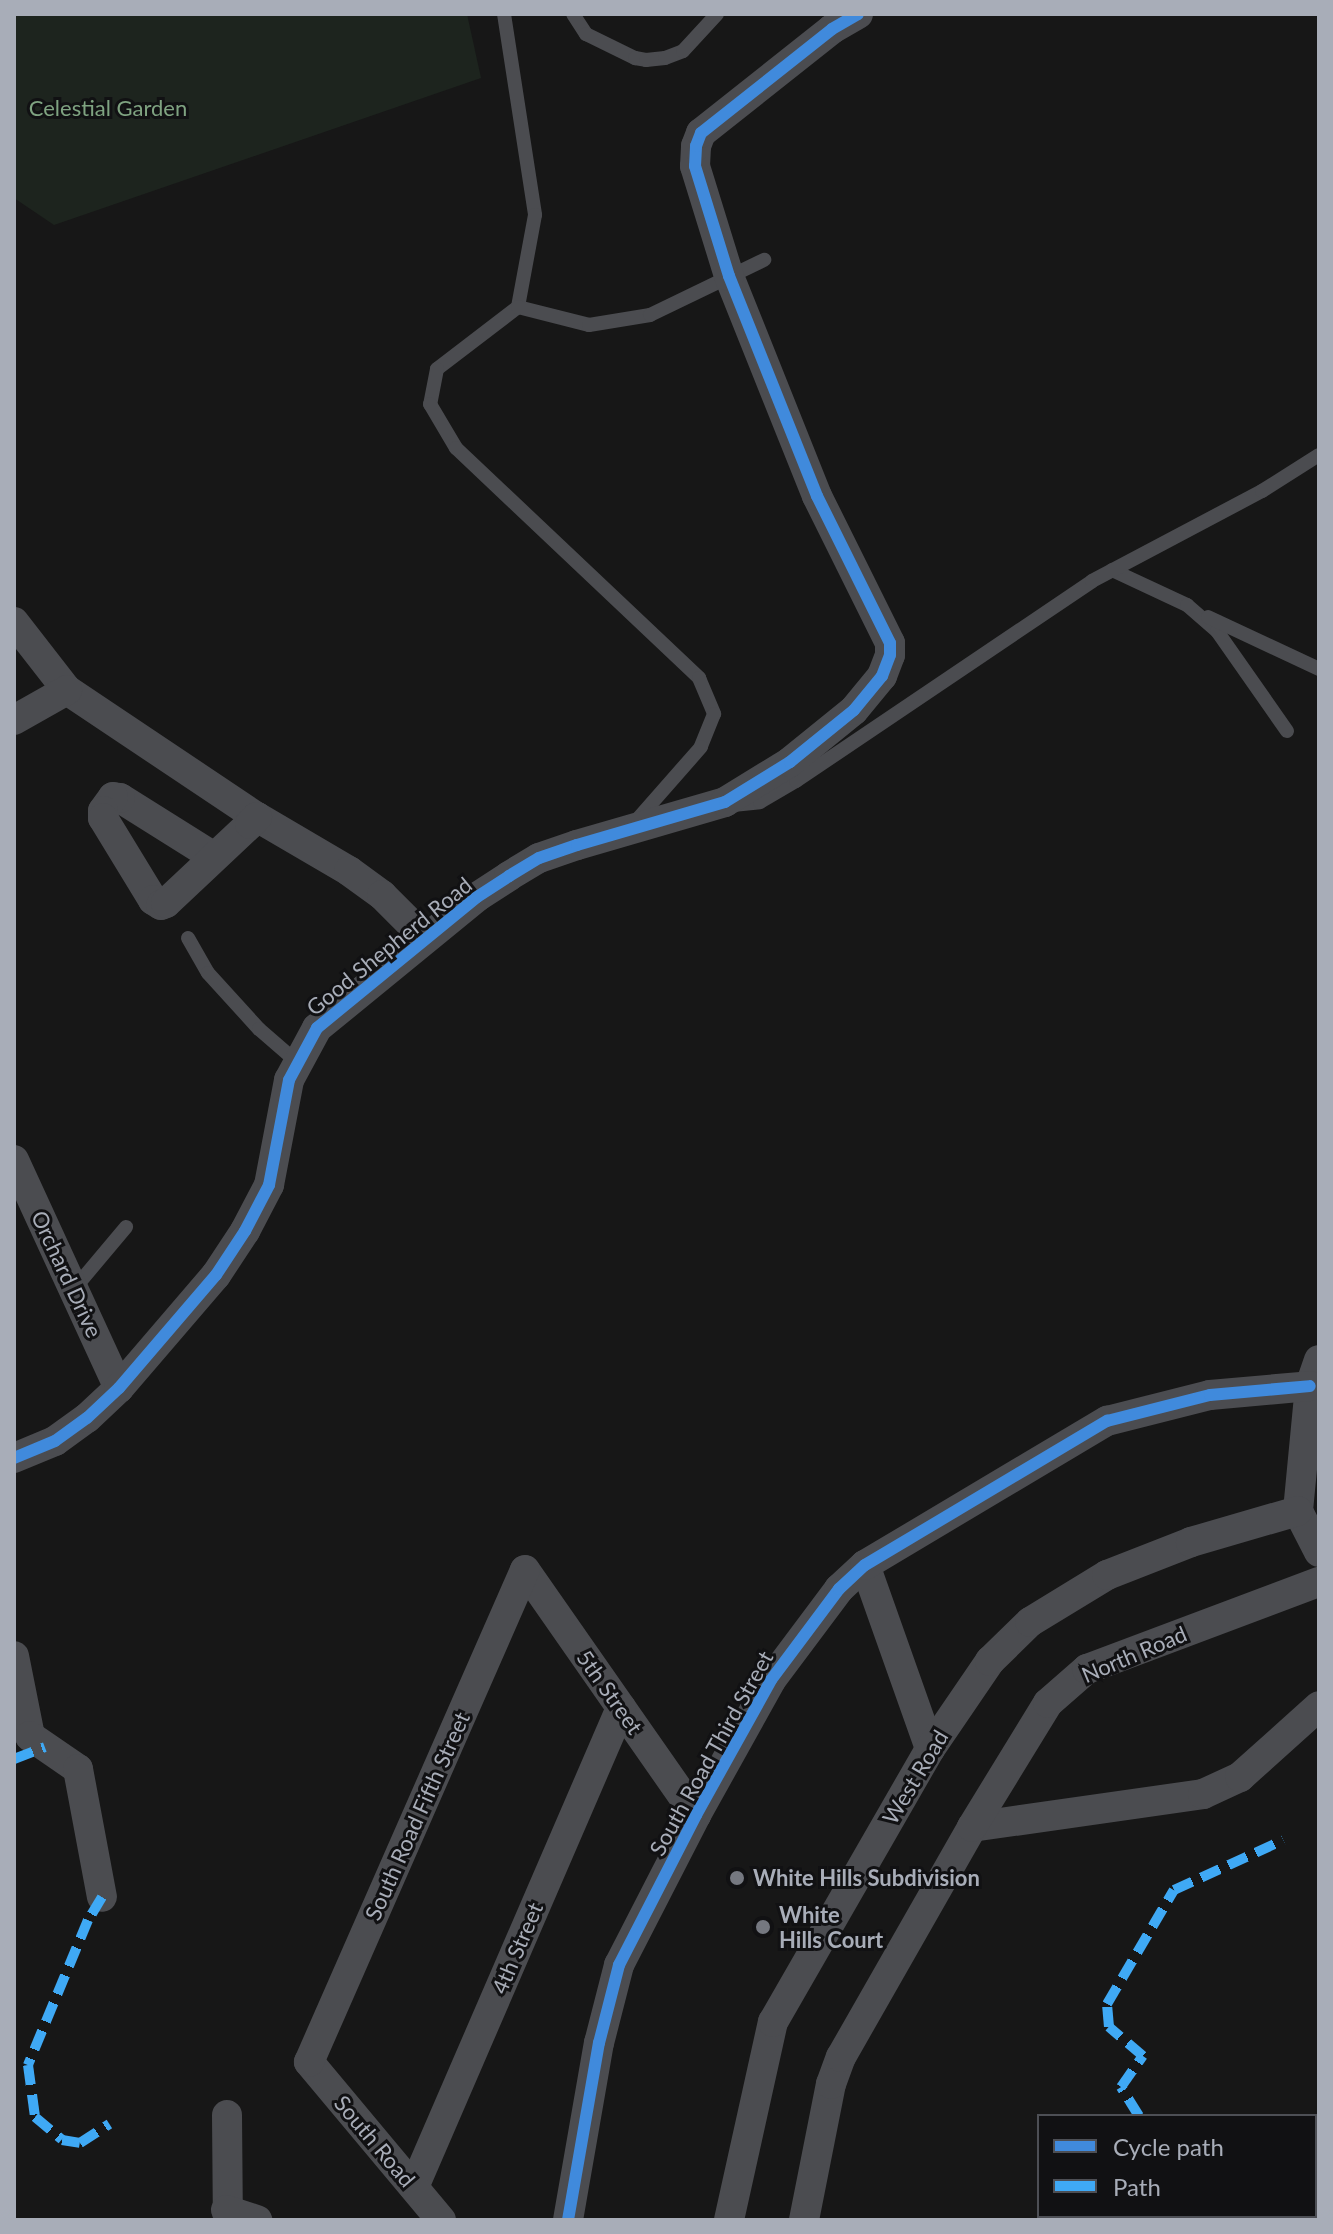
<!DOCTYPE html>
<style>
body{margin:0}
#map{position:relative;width:1333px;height:2234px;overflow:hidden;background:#171717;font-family:Lato,sans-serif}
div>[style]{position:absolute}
.green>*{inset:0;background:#1d241e}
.lane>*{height:14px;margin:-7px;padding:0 7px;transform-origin:7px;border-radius:7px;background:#4b4c50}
.street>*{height:30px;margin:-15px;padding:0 15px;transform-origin:15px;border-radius:15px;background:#4b4c50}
.quiet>*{height:10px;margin-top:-5px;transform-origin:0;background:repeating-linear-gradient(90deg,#3fa9f5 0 20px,transparent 0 30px)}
.cycleway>*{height:12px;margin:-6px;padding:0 6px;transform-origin:6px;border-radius:6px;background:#408adc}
.dots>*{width:22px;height:22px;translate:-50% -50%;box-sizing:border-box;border:4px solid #111113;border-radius:50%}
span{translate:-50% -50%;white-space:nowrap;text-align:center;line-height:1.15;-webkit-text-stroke:6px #111113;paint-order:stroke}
.park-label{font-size:22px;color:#7fa381}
.street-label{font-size:22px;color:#a8adb8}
.poi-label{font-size:22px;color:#a8adb8;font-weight:700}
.left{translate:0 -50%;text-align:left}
.frame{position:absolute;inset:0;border:16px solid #a8adb8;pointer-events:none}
.legend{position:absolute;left:1037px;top:2114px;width:280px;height:104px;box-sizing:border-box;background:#111113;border:2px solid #4d4f55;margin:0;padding:10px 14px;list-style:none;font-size:24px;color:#a8adb8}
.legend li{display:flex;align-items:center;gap:16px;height:40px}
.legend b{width:40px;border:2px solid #4d4f55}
</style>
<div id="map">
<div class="green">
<i style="clip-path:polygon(14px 14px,467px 14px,481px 78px,54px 225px,14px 198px)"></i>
</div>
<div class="lane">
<i style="left:504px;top:14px;width:203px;rotate:81.2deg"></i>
<i style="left:535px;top:215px;width:94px;rotate:100.5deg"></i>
<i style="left:518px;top:307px;width:102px;rotate:142.6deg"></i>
<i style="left:437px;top:369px;width:36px;rotate:101deg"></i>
<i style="left:430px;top:404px;width:51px;rotate:59.4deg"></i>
<i style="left:456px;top:448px;width:335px;rotate:43.4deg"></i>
<i style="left:699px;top:678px;width:39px;rotate:67deg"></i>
<i style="left:714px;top:714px;width:35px;rotate:112deg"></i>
<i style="left:701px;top:747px;width:98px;rotate:131.3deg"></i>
<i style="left:573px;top:14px;width:24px;rotate:57deg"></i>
<i style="left:586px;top:34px;width:55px;rotate:26.1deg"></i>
<i style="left:635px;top:58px;width:11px;rotate:10deg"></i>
<i style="left:646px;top:60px;width:19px;rotate:-6deg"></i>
<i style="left:665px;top:58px;width:19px;rotate:-21deg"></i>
<i style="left:683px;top:51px;width:50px;rotate:-47.4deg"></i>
<i style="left:518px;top:307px;width:73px;rotate:14.2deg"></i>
<i style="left:589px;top:325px;width:62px;rotate:-9.3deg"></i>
<i style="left:650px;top:315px;width:127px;rotate:-25.8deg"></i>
<i style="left:1112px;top:570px;width:83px;rotate:25deg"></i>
<i style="left:1187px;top:605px;width:40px;rotate:41deg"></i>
<i style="left:1217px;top:631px;width:122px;rotate:55deg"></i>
<i style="left:1208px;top:617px;width:123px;rotate:25.1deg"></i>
<i style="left:733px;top:805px;width:27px;rotate:-6deg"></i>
<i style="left:760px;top:802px;width:42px;rotate:-30.3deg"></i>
<i style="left:796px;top:781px;width:357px;rotate:-34deg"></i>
<i style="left:1092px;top:581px;width:192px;rotate:-27.9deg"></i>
<i style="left:1262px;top:491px;width:67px;rotate:-32.3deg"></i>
<i style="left:188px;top:938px;width:40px;rotate:60.3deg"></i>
<i style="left:208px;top:973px;width:76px;rotate:47.7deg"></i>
<i style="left:259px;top:1029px;width:50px;rotate:41deg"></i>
<i style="left:74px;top:1289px;width:81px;rotate:-50deg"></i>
</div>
<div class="street">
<i style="left:14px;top:622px;width:86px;rotate:52.1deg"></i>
<i style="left:67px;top:690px;width:229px;rotate:33.8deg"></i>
<i style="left:257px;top:817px;width:107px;rotate:30.4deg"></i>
<i style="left:349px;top:871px;width:41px;rotate:36deg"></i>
<i style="left:382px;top:895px;width:61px;rotate:45deg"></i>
<i style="left:14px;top:720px;width:61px;rotate:-29.5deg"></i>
<i style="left:214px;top:857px;width:111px;rotate:-147.9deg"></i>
<i style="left:120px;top:798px;width:7px;rotate:-172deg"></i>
<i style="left:113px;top:797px;width:17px;rotate:126deg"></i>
<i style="left:103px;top:811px;width:7px;rotate:90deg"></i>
<i style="left:103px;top:818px;width:96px;rotate:58.6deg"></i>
<i style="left:153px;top:900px;width:9px;rotate:32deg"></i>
<i style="left:161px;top:905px;width:5px;rotate:-22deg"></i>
<i style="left:166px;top:903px;width:115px;rotate:-43.2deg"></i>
<i style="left:250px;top:824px;width:10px;rotate:-45deg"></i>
<i style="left:14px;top:1160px;width:251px;rotate:65.3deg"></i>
<i style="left:1319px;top:1360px;width:28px;rotate:109deg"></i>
<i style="left:1310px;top:1386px;width:126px;rotate:95.5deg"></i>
<i style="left:1298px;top:1511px;width:46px;rotate:62.9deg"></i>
<i style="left:14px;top:1458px;width:44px;rotate:-22.5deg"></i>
<i style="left:55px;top:1441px;width:39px;rotate:-36deg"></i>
<i style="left:87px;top:1418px;width:44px;rotate:-43.2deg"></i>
<i style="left:119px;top:1388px;width:149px;rotate:-49.4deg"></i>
<i style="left:216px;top:1275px;width:53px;rotate:-56.6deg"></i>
<i style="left:245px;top:1231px;width:52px;rotate:-62.4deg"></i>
<i style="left:269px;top:1185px;width:107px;rotate:-79.2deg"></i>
<i style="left:289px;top:1080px;width:59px;rotate:-61.7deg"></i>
<i style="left:317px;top:1028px;width:207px;rotate:-39.3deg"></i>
<i style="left:477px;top:897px;width:38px;rotate:-33deg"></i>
<i style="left:509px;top:876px;width:35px;rotate:-31deg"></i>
<i style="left:539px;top:858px;width:40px;rotate:-18.9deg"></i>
<i style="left:577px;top:845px;width:154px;rotate:-16.2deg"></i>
<i style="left:725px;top:802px;width:76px;rotate:-31.6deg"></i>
<i style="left:790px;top:762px;width:82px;rotate:-39.1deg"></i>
<i style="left:854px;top:710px;width:44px;rotate:-50.5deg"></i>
<i style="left:882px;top:676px;width:22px;rotate:-69deg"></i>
<i style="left:890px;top:655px;width:12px;rotate:-90deg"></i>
<i style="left:890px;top:643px;width:164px;rotate:-116.4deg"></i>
<i style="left:817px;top:496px;width:237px;rotate:-111.8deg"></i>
<i style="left:729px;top:276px;width:115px;rotate:-107.2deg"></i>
<i style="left:695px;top:166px;width:20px;rotate:-87deg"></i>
<i style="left:696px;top:146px;width:14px;rotate:-69deg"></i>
<i style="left:701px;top:133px;width:167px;rotate:-38.4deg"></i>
<i style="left:832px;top:29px;width:30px;rotate:-30deg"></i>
<i style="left:865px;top:1565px;width:195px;rotate:70.5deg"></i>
<i style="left:525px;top:1570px;width:299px;rotate:55.1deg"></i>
<i style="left:14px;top:1656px;width:82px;rotate:78.7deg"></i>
<i style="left:30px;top:1736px;width:58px;rotate:34.5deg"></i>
<i style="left:78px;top:1769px;width:130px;rotate:79.4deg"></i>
<i style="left:972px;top:1827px;width:233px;rotate:-8.1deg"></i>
<i style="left:1203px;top:1794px;width:41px;rotate:-24.7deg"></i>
<i style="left:1240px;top:1777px;width:106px;rotate:-41.9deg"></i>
<i style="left:227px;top:2115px;width:105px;rotate:89.5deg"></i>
<i style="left:414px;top:2187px;width:522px;rotate:-66.63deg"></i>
<i style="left:226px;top:2210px;width:33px;rotate:18deg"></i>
<i style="left:441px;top:2220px;width:206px;rotate:-129.9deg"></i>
<i style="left:309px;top:2062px;width:537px;rotate:-66.3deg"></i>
<i style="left:568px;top:2220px;width:180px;rotate:-80.1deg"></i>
<i style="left:599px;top:2043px;width:81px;rotate:-75.6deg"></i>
<i style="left:619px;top:1965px;width:169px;rotate:-62.8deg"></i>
<i style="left:696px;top:1815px;width:154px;rotate:-60.9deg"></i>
<i style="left:771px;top:1680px;width:114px;rotate:-53.2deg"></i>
<i style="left:839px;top:1589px;width:35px;rotate:-43deg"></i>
<i style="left:865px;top:1565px;width:282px;rotate:-30.8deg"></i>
<i style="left:1107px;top:1421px;width:106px;rotate:-14.2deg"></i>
<i style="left:1210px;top:1395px;width:100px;rotate:-5.1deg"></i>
<i style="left:729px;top:2220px;width:203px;rotate:-77.5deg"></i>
<i style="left:773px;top:2022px;width:315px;rotate:-60.1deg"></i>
<i style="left:930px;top:1749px;width:107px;rotate:-55.7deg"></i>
<i style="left:990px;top:1661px;width:56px;rotate:-44.3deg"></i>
<i style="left:1030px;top:1622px;width:90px;rotate:-31.4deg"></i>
<i style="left:1107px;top:1575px;width:90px;rotate:-21.4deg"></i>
<i style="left:1191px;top:1542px;width:111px;rotate:-16.2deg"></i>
<i style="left:804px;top:2220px;width:139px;rotate:-78.8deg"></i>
<i style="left:831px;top:2084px;width:29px;rotate:-70deg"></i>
<i style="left:841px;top:2057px;width:265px;rotate:-60.3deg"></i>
<i style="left:972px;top:1827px;width:145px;rotate:-58.5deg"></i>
<i style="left:1048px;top:1703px;width:52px;rotate:-41.1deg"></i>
<i style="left:1087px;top:1669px;width:248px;rotate:-20.6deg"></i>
</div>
<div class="quiet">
<i style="left:14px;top:1759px;width:33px;rotate:-21deg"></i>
<i style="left:102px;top:1897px;width:27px;rotate:121deg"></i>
<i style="left:88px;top:1920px;width:157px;rotate:112.5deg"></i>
<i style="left:28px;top:2065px;width:52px;rotate:82.3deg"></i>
<i style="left:35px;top:2117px;width:35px;rotate:40deg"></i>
<i style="left:62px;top:2140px;width:18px;rotate:9deg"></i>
<i style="left:80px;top:2143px;width:35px;rotate:-33deg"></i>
<i style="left:1139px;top:2116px;width:34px;rotate:-122deg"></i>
<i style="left:1121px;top:2087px;width:38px;rotate:-55deg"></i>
<i style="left:1143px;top:2056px;width:45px;rotate:-139.5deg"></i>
<i style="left:1109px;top:2027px;width:23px;rotate:-95deg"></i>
<i style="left:1107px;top:2004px;width:132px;rotate:-59.6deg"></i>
<i style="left:1174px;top:1890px;width:120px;rotate:-24.6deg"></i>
<i style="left:1187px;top:2216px;width:4px;rotate:63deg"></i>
</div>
<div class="cycleway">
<i style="left:14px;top:1458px;width:44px;rotate:-22.5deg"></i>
<i style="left:55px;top:1441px;width:39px;rotate:-36deg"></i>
<i style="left:87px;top:1418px;width:44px;rotate:-43.2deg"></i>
<i style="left:119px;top:1388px;width:149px;rotate:-49.4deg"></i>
<i style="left:216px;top:1275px;width:53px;rotate:-56.6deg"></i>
<i style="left:245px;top:1231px;width:52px;rotate:-62.4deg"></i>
<i style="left:269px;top:1185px;width:107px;rotate:-79.2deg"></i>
<i style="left:289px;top:1080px;width:59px;rotate:-61.7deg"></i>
<i style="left:317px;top:1028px;width:207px;rotate:-39.3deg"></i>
<i style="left:477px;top:897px;width:38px;rotate:-33deg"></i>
<i style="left:509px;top:876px;width:35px;rotate:-31deg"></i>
<i style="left:539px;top:858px;width:40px;rotate:-18.9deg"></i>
<i style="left:577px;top:845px;width:154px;rotate:-16.2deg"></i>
<i style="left:725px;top:802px;width:76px;rotate:-31.6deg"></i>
<i style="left:790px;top:762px;width:82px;rotate:-39.1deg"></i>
<i style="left:854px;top:710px;width:44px;rotate:-50.5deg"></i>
<i style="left:882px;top:676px;width:22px;rotate:-69deg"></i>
<i style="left:890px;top:655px;width:12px;rotate:-90deg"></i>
<i style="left:890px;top:643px;width:164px;rotate:-116.4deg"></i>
<i style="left:817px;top:496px;width:237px;rotate:-111.8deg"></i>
<i style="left:729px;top:276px;width:115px;rotate:-107.2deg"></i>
<i style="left:695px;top:166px;width:20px;rotate:-87deg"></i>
<i style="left:696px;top:146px;width:14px;rotate:-69deg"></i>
<i style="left:701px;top:133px;width:167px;rotate:-38.4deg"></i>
<i style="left:832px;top:29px;width:30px;rotate:-30deg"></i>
<i style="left:568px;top:2220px;width:180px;rotate:-80.1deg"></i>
<i style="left:599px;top:2043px;width:81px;rotate:-75.6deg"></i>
<i style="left:619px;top:1965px;width:169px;rotate:-62.8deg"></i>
<i style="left:696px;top:1815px;width:154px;rotate:-60.9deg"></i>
<i style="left:771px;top:1680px;width:114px;rotate:-53.2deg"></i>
<i style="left:839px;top:1589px;width:35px;rotate:-43deg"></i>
<i style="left:865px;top:1565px;width:282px;rotate:-30.8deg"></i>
<i style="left:1107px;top:1421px;width:106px;rotate:-14.2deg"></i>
<i style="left:1210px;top:1395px;width:100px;rotate:-5.1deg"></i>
</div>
<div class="dots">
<i style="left:737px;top:1878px;background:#757880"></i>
<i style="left:763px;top:1927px;background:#757880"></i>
</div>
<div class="park-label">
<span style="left:108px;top:108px">Celestial Garden</span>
</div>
<div class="street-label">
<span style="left:389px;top:946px;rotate:-39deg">Good Shepherd Road</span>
<span style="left:67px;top:1274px;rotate:65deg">Orchard Drive</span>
<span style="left:1134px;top:1654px;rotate:-23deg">North Road</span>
<span style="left:610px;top:1692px;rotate:55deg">5th Street</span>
<span style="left:711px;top:1753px;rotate:-61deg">South Road Third Street</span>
<span style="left:915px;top:1777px;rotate:-59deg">West Road</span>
<span style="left:417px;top:1816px;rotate:-66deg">South Road Fifth Street</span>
<span style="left:517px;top:1948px;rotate:-67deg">4th Street</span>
<span style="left:375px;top:2141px;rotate:50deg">South Road</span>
</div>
<div class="poi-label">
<span class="left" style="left:753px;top:1878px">White Hills Subdivision</span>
<span class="left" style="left:779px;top:1927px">White<br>Hills Court</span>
</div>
<div class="frame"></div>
<ul class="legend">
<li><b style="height:10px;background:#408adc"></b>Cycle path</li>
<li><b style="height:10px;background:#3fa9f5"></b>Path</li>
</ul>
</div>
